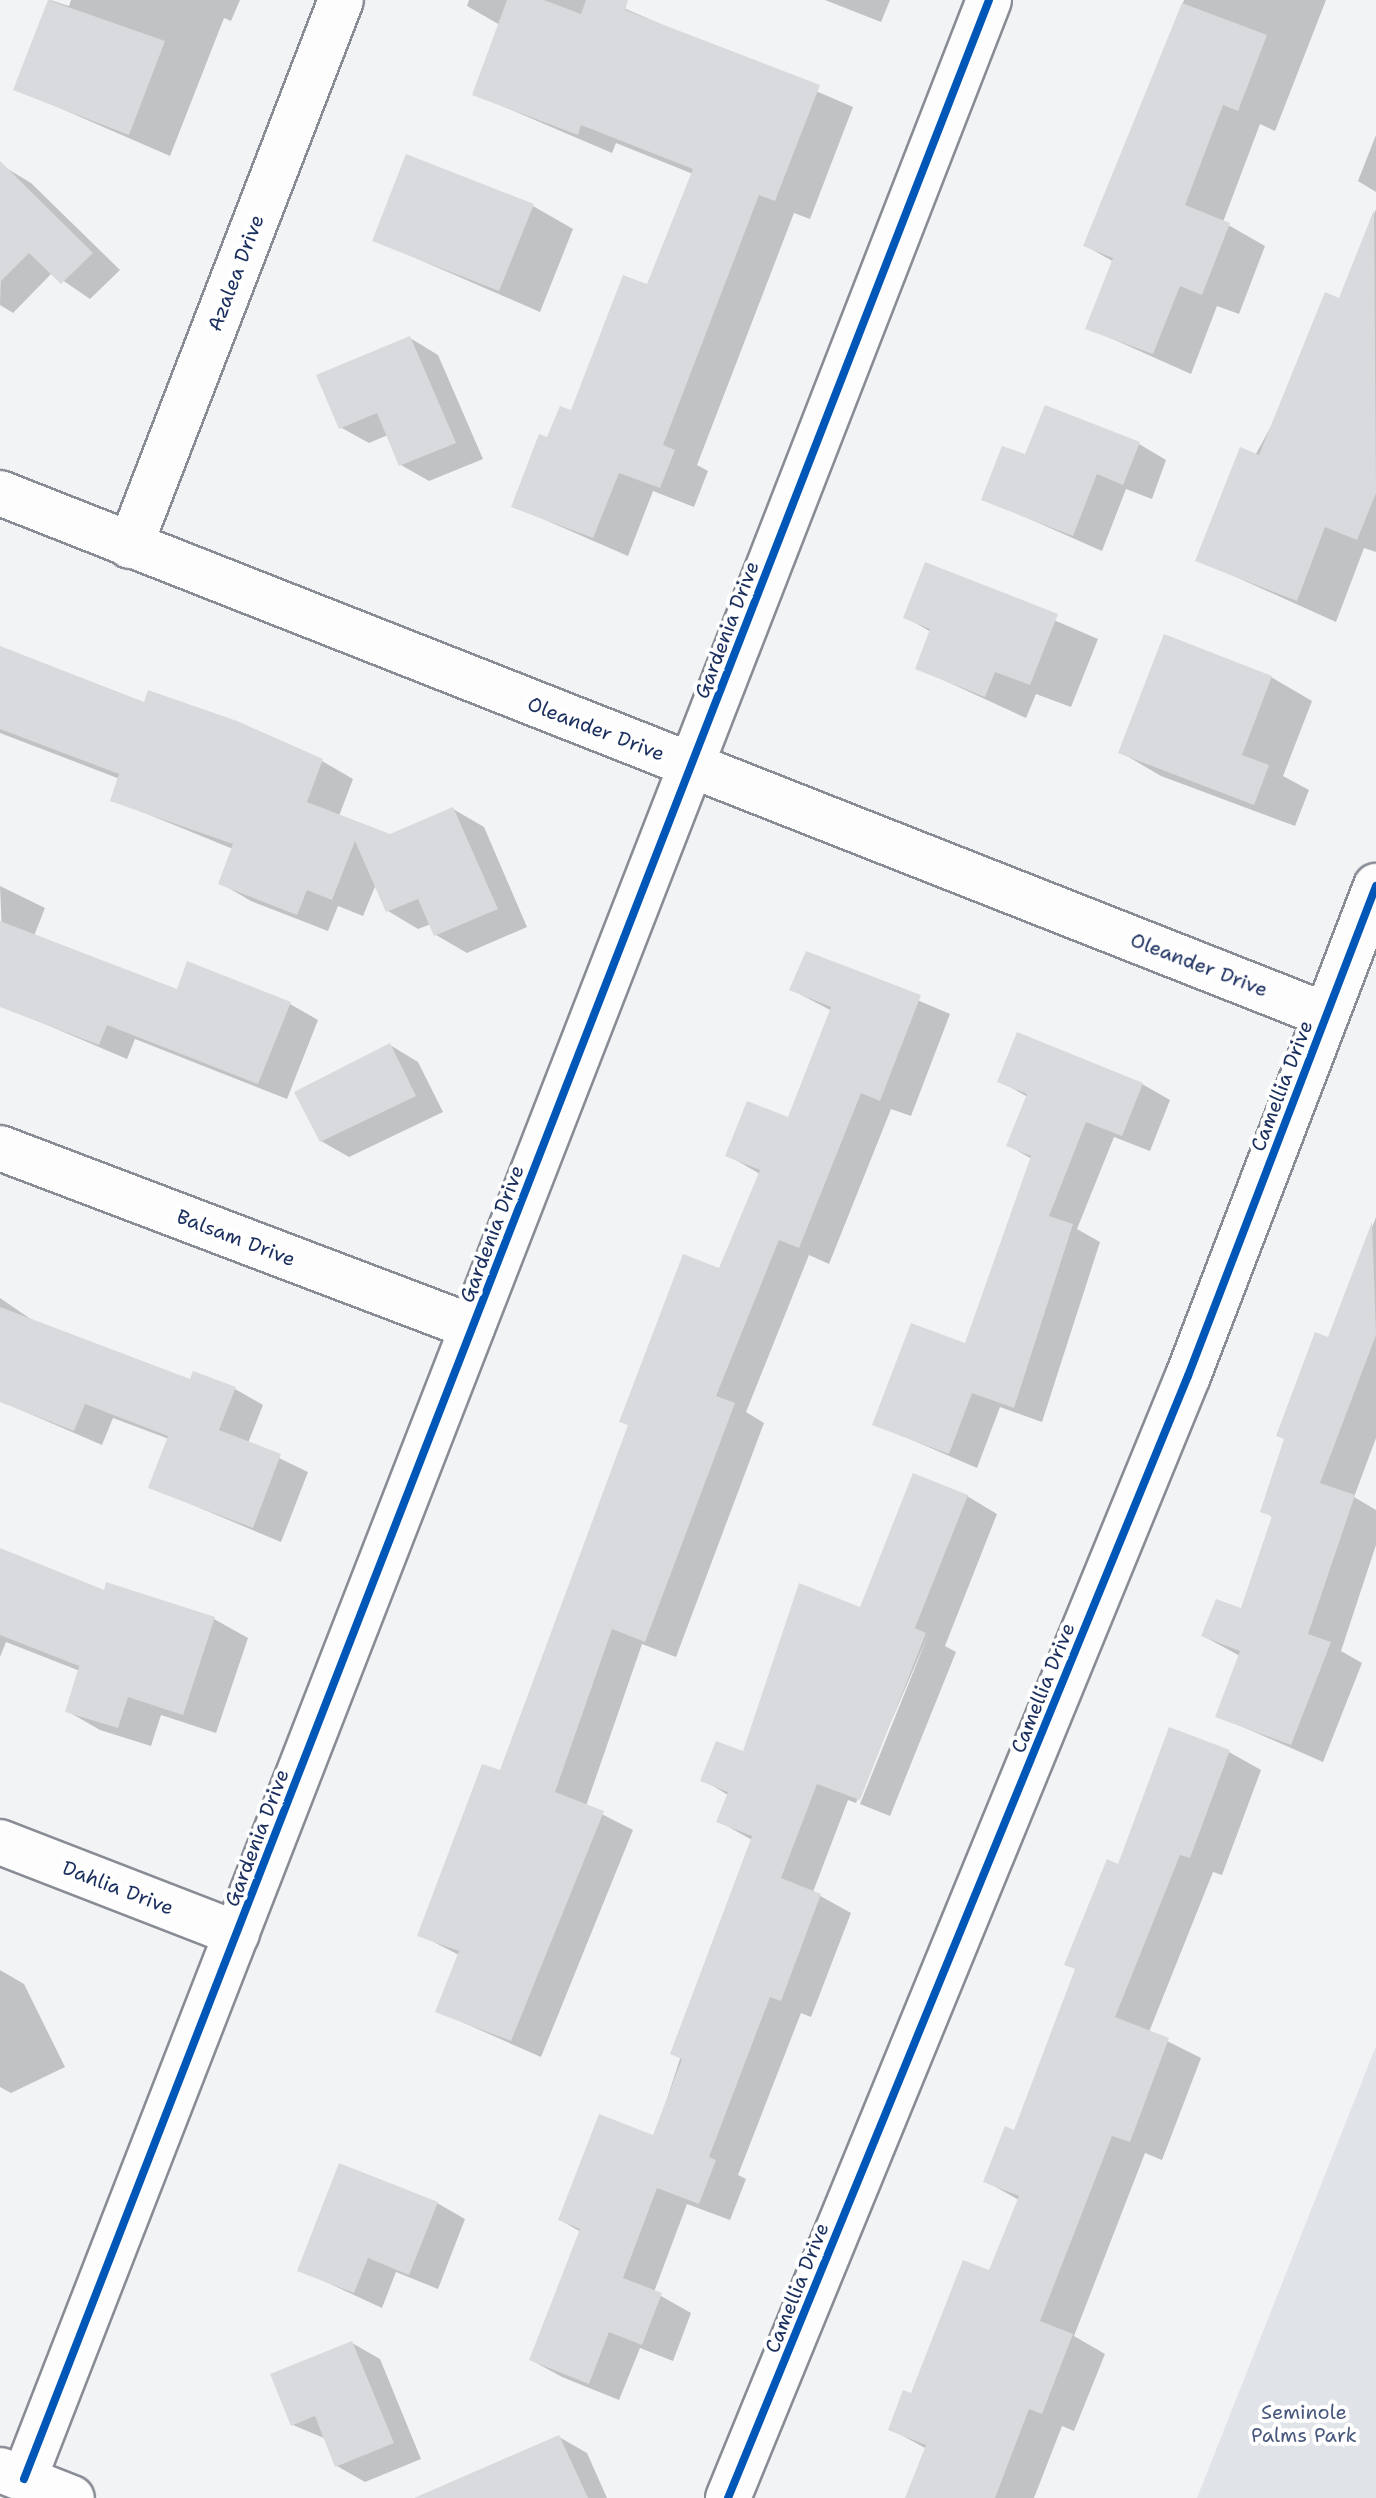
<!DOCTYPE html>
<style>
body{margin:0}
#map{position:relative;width:1376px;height:2498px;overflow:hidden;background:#f2f3f4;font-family:"Shantell Sans",sans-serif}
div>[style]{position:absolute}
.green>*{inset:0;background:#e0e3e8}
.shadow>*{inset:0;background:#0003}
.building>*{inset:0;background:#d8dadd}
.roads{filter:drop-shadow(2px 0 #888c95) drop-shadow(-2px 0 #888c95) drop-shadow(0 2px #888c95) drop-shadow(0 -2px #888c95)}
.minor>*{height:44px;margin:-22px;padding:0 22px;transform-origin:22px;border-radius:22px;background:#fdfdfd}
.cycleway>*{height:8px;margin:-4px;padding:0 4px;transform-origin:4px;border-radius:4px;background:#0057b8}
span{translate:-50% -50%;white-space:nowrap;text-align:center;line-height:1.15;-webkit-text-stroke:8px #fff;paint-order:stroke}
.street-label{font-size:20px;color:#1b2f5e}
.park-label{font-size:20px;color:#49597e}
</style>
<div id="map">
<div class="green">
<i style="clip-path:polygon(1376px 2046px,1376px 2498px,1197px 2498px)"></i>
</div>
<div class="shadow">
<i style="clip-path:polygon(50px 0,69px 6px,71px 0,240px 0,231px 21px,224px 18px,170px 156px,16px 89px)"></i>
<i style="clip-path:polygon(469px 0,605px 0,853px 107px,810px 219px,794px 213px,697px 465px,708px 471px,694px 507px,653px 491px,628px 556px,513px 506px,648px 286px,693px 174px,616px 143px,612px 153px,474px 94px,500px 25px,467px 6px)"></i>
<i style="clip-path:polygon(825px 0,890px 0,881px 22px)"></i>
<i style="clip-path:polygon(1184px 0,1326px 0,1275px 131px,1260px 124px,1223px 222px,1265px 246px,1239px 314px,1217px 306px,1191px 374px,1088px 328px,1114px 262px,1086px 246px)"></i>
<i style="clip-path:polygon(1376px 135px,1376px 192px,1358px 181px)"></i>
<i style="clip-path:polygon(3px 166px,31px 183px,120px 270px,90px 299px,52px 273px,13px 313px,0 305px)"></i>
<i style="clip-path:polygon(533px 206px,573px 229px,540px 312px,374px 240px)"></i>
<i style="clip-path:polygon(1376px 209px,1376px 552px,1364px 548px,1336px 622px,1198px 560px,1340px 300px)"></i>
<i style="clip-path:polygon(410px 338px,438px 355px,483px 459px,429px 481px,401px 465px,388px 435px,369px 443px,340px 427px)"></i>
<i style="clip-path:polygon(1139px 444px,1166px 460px,1152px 499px,1126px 489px,1102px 551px,984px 499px)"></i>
<i style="clip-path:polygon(926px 565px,1098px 639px,1071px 707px,1036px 694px,1026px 718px,917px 668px,931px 632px,905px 617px)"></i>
<i style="clip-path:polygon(0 648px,145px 704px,236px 722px,322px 761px,353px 779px,339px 816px,390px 836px,453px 809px,484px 827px,527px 927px,467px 953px,436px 935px,431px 924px,418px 929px,388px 911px,376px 884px,363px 916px,338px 906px,328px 931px,251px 901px,220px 883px,233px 849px,113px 800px,120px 779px,0 733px)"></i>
<i style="clip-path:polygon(1271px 677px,1312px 701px,1283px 776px,1309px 790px,1295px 826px,1161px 776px,1120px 752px)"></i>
<i style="clip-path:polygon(0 886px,45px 908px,34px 936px,178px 991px,290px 1004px,318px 1020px,287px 1099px,135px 1039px,127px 1059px,5px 1007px)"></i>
<i style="clip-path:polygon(807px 953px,950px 1014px,911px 1116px,891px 1109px,829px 1264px,809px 1255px,746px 1412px,764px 1423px,676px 1657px,642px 1644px,586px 1806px,633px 1830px,541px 2057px,437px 2011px,459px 1955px,420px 1935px,501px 1773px,760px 1174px,727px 1155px,789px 1120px,832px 1011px,792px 990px)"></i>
<i style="clip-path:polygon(390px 1045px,418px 1062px,443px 1112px,349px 1157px,321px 1141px)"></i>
<i style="clip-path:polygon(999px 1081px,1142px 1084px,1170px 1100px,1150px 1151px,1114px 1137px,1077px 1229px,1100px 1242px,1042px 1422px,1000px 1407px,977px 1468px,875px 1424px,967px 1346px,1032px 1159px,1009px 1146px,1028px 1097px)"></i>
<i style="clip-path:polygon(1376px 1217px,1376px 1438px,1354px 1497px,1376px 1510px,1376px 1545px,1341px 1651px,1362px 1663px,1323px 1762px,1218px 1716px,1240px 1656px,1203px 1636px,1242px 1611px,1274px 1518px,1263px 1511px)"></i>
<i style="clip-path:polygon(0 1298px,35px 1322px,191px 1382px,235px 1389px,263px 1405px,248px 1443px,308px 1472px,281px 1542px,150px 1487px,169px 1439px,113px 1418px,102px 1445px,0 1401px)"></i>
<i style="clip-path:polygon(967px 1496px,997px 1514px,945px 1646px,956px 1652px,890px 1816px,860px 1804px,929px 1633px,856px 1803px,848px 1800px,813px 1892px,851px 1913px,811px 2017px,801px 2013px,738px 2175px,746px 2179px,730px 2220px,687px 2204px,654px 2292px,691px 2313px,673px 2361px,640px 2348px,619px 2400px,562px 2377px,531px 2360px,581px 2232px,560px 2220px,654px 2138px,752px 1840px,718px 1821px,728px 1795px,703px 1780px,745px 1753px,861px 1609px)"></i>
<i style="clip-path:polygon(0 1550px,105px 1592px,107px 1584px,214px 1619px,248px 1638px,216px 1733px,161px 1715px,151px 1746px,100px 1730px,67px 1711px,80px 1671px,6px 1642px,0 1657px)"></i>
<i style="clip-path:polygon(1229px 1752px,1261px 1770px,1222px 1875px,1213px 1872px,1149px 2032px,1201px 2058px,1162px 2160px,1145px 2153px,1074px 2336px,1105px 2354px,1074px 2431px,1062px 2426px,1034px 2498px,907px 2498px,927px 2449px,890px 2429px,990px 2273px,1019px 2200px,985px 2181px,1015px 2132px,1119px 1866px)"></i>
<i style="clip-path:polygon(0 1970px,24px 1984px,65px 2067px,11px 2093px,0 2087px)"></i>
<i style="clip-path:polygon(437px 2203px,465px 2219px,438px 2289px,396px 2272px,382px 2308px,300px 2270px)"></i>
<i style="clip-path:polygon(352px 2343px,380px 2359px,421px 2459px,365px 2482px,337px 2466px,326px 2439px,293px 2425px)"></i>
<i style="clip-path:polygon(559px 2437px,587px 2453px,607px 2498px,473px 2498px)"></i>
</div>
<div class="building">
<i style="clip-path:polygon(48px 0,165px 41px,129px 135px,13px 90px)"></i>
<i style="clip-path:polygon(507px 0,544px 0,581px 14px,586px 0,628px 0,625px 10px,820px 85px,775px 201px,759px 195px,663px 445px,675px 450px,660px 488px,619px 473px,593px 538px,511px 507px,539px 434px,547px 437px,560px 406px,571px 410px,623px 275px,647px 284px,693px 169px,581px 125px,578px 135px,472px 95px)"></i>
<i style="clip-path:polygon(1182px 3px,1267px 35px,1238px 111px,1223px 105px,1185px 205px,1230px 223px,1202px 295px,1180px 286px,1153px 354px,1085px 329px,1113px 258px,1083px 246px)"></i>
<i style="clip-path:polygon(406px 154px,534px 204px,499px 291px,372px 241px)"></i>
<i style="clip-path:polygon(0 161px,93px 253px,61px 284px,29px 253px,0 282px)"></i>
<i style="clip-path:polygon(1374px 210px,1376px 493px,1357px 540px,1325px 527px,1297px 601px,1195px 561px,1240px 447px,1259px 455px,1325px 292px,1339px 298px)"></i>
<i style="clip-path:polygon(410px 336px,456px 443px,399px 466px,377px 413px,339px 429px,316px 375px)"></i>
<i style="clip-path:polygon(1045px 405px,1140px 442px,1123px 485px,1097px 474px,1073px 536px,981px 500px,1002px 446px,1025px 454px)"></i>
<i style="clip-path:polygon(925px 562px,1058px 614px,1030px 685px,995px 672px,985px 697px,915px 669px,930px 629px,903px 618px)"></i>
<i style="clip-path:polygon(1164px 634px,1272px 676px,1242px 755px,1269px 765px,1254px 805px,1118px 753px)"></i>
<i style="clip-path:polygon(0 646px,144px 702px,148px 690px,237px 721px,323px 759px,307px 802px,390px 834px,453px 807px,498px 909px,434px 936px,418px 899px,386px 912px,355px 841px,332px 900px,307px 890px,297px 915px,218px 884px,233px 844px,110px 801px,119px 774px,0 729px)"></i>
<i style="clip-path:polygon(0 921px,177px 989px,187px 961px,291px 1002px,258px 1084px,107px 1025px,99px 1045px,0 1007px)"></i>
<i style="clip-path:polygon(806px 951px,921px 995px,880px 1101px,861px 1093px,799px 1248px,779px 1240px,716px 1396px,735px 1403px,645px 1642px,612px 1629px,555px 1792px,604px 1811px,511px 2041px,435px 2012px,459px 1951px,417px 1936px,482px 1764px,500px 1770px,628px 1425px,619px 1422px,683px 1254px,719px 1268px,760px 1170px,725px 1156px,747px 1101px,788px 1117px,831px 1007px,789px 990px)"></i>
<i style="clip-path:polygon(1017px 1032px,1143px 1083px,1122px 1136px,1086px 1122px,1049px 1216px,1073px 1224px,1014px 1408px,972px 1393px,949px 1454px,872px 1425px,911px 1323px,965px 1343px,1031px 1156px,1006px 1146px,1027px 1094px,997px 1082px)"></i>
<i style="clip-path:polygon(390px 1043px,416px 1096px,320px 1142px,294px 1092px)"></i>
<i style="clip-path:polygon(1372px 1222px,1376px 1335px,1320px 1483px,1355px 1495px,1308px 1634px,1331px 1642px,1291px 1745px,1215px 1717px,1240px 1651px,1201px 1636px,1216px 1599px,1241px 1608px,1272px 1516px,1260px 1512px,1284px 1439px,1276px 1436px,1315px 1332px,1328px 1337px)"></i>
<i style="clip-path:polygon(0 1307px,190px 1379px,193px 1371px,236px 1387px,219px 1430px,281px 1454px,253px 1528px,148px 1488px,168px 1436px,85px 1404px,74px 1431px,0 1402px)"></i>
<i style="clip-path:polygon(913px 1473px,968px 1495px,915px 1628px,926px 1633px,860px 1800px,817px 1784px,781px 1878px,821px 1894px,781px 2001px,770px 1997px,709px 2157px,716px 2160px,699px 2204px,657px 2188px,623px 2278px,662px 2293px,642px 2345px,609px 2332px,589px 2384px,529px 2360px,580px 2229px,558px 2220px,599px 2114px,653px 2135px,682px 2059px,670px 2054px,752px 1836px,716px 1822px,728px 1792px,700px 1781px,716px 1741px,743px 1751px,799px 1583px,860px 1607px)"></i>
<i style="clip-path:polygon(0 1548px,104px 1590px,106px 1582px,215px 1617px,183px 1715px,128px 1697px,118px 1728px,65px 1712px,79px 1666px,0 1635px)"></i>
<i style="clip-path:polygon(1169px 1727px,1230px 1750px,1190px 1858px,1180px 1855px,1115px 2017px,1169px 2038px,1130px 2142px,1112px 2136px,1040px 2321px,1073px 2334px,1042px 2414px,1029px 2409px,995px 2498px,905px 2498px,926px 2445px,888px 2430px,903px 2390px,911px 2393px,963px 2260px,989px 2270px,1019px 2196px,983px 2182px,1005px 2126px,1014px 2130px,1075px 1969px,1064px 1965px,1107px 1859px,1118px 1864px)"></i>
<i style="clip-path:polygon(339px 2163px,438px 2202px,409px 2275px,368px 2258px,354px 2293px,297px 2271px)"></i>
<i style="clip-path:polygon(352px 2341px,394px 2443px,335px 2467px,315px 2416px,291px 2426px,270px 2374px)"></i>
<i style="clip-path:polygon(559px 2435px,588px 2498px,414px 2498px)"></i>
</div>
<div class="roads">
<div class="minor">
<i style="left:0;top:493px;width:1425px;rotate:21.49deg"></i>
<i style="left:130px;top:546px;width:585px;rotate:-68.87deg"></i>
<i style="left:0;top:1148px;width:505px;rotate:20.77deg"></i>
<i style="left:0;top:1842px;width:254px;rotate:21.2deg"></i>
<i style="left:0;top:2470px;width:77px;rotate:21.3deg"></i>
<i style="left:24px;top:2479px;width:2660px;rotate:-68.73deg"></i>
<i style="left:728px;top:2498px;width:1213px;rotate:-67.71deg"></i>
<i style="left:1188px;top:1376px;width:525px;rotate:-69.01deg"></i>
</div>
</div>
<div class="cycleway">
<i style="left:24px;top:2479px;width:2660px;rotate:-68.73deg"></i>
<i style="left:728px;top:2498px;width:1213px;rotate:-67.71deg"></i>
<i style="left:1188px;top:1376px;width:525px;rotate:-69.01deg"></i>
</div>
<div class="street-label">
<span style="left:236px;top:273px;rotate:-69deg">Azalea Drive</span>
<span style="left:727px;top:630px;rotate:-69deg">Gardenia Drive</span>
<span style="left:596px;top:729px;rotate:21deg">Oleander Drive</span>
<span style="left:1199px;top:965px;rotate:21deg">Oleander Drive</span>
<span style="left:1282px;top:1086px;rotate:-69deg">Camellia Drive</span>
<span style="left:492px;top:1234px;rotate:-69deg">Gardenia Drive</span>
<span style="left:236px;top:1238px;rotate:21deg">Balsam Drive</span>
<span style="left:1043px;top:1688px;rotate:-68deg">Camellia Drive</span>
<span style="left:257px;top:1838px;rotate:-69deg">Gardenia Drive</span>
<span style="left:118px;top:1888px;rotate:21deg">Dahlia Drive</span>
<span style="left:797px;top:2288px;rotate:-68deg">Camellia Drive</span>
</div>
<div class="park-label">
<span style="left:1304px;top:2424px">Seminole<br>Palms Park</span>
</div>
</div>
